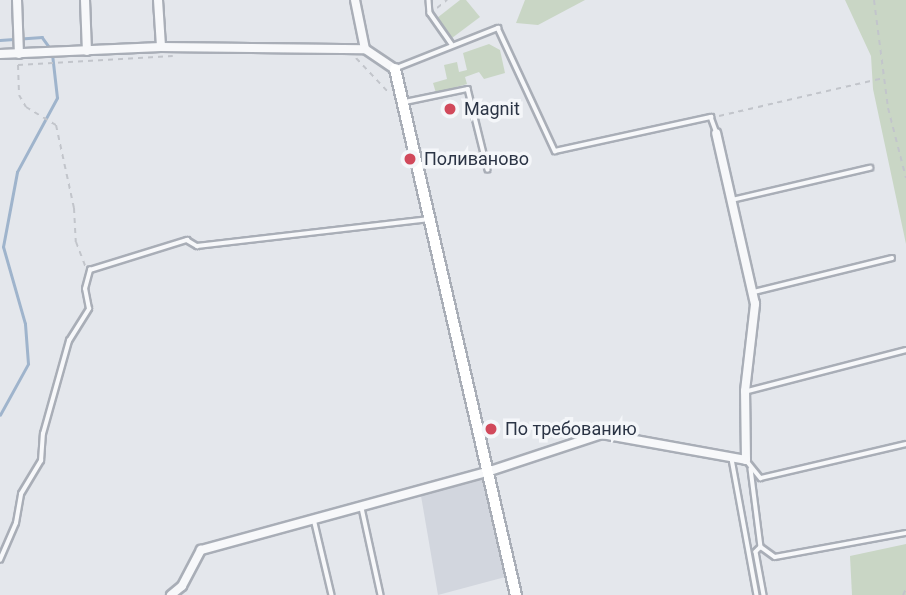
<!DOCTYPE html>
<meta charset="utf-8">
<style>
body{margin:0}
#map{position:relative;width:906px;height:595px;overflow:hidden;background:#e4e7ec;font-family:Roboto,sans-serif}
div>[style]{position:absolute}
.built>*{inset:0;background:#d2d6de}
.green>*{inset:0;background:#c9d6c5}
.stream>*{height:2.5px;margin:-1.25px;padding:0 1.25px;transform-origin:1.25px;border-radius:1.25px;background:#9fb4cc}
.path>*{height:2px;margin-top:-1px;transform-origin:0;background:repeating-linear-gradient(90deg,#c2c5cb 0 5px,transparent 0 10px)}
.roads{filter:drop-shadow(2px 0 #a9aeb7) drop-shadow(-2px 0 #a9aeb7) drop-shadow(0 2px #a9aeb7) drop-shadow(0 -2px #a9aeb7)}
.lane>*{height:3.5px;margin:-1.75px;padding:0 1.75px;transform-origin:1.75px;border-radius:1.75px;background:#f7f8fa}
.street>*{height:8px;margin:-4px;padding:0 4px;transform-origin:4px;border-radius:4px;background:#f7f8fa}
.secondary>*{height:10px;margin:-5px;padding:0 5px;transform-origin:5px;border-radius:5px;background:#fff}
.dots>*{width:19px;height:19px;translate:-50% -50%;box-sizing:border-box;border:4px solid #f4f6f9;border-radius:50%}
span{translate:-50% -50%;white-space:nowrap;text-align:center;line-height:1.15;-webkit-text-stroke:7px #f4f6f9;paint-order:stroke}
.poi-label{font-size:18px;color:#2b3445}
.left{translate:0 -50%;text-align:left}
</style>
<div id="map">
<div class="built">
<i style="clip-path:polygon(485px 472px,509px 576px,438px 595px,420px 490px)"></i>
</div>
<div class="green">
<i style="clip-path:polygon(460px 0,466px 0,480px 17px,452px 38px,437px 18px)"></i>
<i style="clip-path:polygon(525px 0,585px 0,538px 25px,516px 23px)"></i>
<i style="clip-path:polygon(845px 0,906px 0,906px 244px,873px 89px,871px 56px)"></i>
<i style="clip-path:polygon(489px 44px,500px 50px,505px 73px,484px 79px,479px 72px,465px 77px,467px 84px,436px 93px,433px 83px,447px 79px,444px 65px,457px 62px,459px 72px,467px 70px,463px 53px)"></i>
<i style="clip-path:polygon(906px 544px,906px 595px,852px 595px,850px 556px)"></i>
</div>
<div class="stream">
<i style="left:0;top:40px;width:42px;rotate:-4.1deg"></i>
<i style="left:42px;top:37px;width:14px;rotate:54deg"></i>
<i style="left:0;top:415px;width:58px;rotate:-61.2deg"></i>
<i style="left:28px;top:364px;width:40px;rotate:-94.3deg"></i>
<i style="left:25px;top:324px;width:80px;rotate:-105.9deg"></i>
<i style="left:3px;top:247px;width:76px;rotate:-79.4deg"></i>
<i style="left:17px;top:172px;width:84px;rotate:-61.6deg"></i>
<i style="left:57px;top:98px;width:44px;rotate:-96.5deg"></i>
</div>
<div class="path">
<i style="left:874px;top:0;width:109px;rotate:82.6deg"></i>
<i style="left:888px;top:108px;width:72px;rotate:75.6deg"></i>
<i style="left:437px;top:8px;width:13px;rotate:-39deg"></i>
<i style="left:356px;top:58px;width:48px;rotate:46.7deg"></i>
<i style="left:18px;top:65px;width:155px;rotate:-3.3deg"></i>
<i style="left:18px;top:65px;width:30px;rotate:88deg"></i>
<i style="left:19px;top:95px;width:14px;rotate:60deg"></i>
<i style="left:26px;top:107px;width:35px;rotate:31deg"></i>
<i style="left:56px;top:125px;width:85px;rotate:77.8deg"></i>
<i style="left:74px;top:208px;width:34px;rotate:87deg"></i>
<i style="left:76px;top:242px;width:28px;rotate:69deg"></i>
<i style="left:719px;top:116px;width:169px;rotate:-13deg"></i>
<i style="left:903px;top:595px;width:7px;rotate:-63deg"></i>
</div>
<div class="roads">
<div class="lane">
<i style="left:429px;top:0;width:13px;rotate:86deg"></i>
<i style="left:430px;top:13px;width:38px;rotate:55deg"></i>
<i style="left:397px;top:68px;width:109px;rotate:-21.6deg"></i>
<i style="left:498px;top:28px;width:136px;rotate:65.1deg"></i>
<i style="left:555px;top:151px;width:160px;rotate:-12.3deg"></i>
<i style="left:711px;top:117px;width:15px;rotate:70deg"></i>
<i style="left:405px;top:102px;width:64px;rotate:-11.7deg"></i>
<i style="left:468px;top:89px;width:83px;rotate:76.1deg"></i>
<i style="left:732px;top:200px;width:142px;rotate:-13.1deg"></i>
<i style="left:754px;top:292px;width:142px;rotate:-13.8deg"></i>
<i style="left:748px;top:391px;width:163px;rotate:-14.5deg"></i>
<i style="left:732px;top:459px;width:138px;rotate:79.6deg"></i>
<i style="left:747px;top:461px;width:22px;rotate:51deg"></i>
<i style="left:761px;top:478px;width:149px;rotate:-13.2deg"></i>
<i style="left:751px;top:469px;width:79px;rotate:82.7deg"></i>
<i style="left:761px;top:547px;width:17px;rotate:36deg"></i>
<i style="left:775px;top:557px;width:133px;rotate:-10.4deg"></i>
<i style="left:362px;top:508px;width:89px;rotate:77.7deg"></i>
<i style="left:314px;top:519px;width:78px;rotate:76.7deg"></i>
<i style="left:761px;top:547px;width:7px;rotate:135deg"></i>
<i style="left:756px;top:552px;width:44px;rotate:79.5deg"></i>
<i style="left:0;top:560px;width:40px;rotate:-66.6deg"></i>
<i style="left:16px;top:523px;width:29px;rotate:-80deg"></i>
<i style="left:21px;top:494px;width:39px;rotate:-59deg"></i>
<i style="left:41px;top:461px;width:27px;rotate:-86deg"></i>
<i style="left:43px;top:434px;width:97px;rotate:-74.4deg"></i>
<i style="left:69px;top:341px;width:38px;rotate:-58deg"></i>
<i style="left:89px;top:309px;width:20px;rotate:-101deg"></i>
<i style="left:85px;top:289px;width:20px;rotate:-75deg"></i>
<i style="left:90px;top:270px;width:102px;rotate:-17.2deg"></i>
<i style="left:187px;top:240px;width:12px;rotate:31deg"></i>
<i style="left:197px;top:246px;width:234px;rotate:-6.6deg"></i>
</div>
<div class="street">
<i style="left:17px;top:0;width:54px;rotate:87.9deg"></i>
<i style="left:85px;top:0;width:51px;rotate:87.8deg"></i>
<i style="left:158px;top:0;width:47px;rotate:86.3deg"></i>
<i style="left:355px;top:0;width:50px;rotate:78.5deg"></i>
<i style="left:0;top:54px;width:161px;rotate:-2.5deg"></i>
<i style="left:161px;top:47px;width:204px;rotate:0.6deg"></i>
<i style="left:365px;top:49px;width:36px;rotate:34deg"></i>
<i style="left:171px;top:595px;width:14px;rotate:-39deg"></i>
<i style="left:182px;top:586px;width:41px;rotate:-62.2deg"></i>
<i style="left:201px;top:550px;width:300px;rotate:-15.3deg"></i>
<i style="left:490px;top:471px;width:118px;rotate:-18.3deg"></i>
<i style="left:602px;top:434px;width:146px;rotate:10.2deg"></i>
<i style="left:746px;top:460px;width:69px;rotate:-90.8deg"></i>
<i style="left:745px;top:391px;width:88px;rotate:-83.4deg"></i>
<i style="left:755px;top:304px;width:175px;rotate:-102.8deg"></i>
</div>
<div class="secondary">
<i style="left:395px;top:69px;width:540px;rotate:77.05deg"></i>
</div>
</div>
<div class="dots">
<i style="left:450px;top:109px;background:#d1495b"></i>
<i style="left:410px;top:159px;background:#d1495b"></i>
<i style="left:491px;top:429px;background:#d1495b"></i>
</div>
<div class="poi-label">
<span class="left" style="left:464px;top:109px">Magnit</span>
<span class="left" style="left:424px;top:159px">Поливаново</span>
<span class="left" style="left:505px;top:429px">По требованию</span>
</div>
</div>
